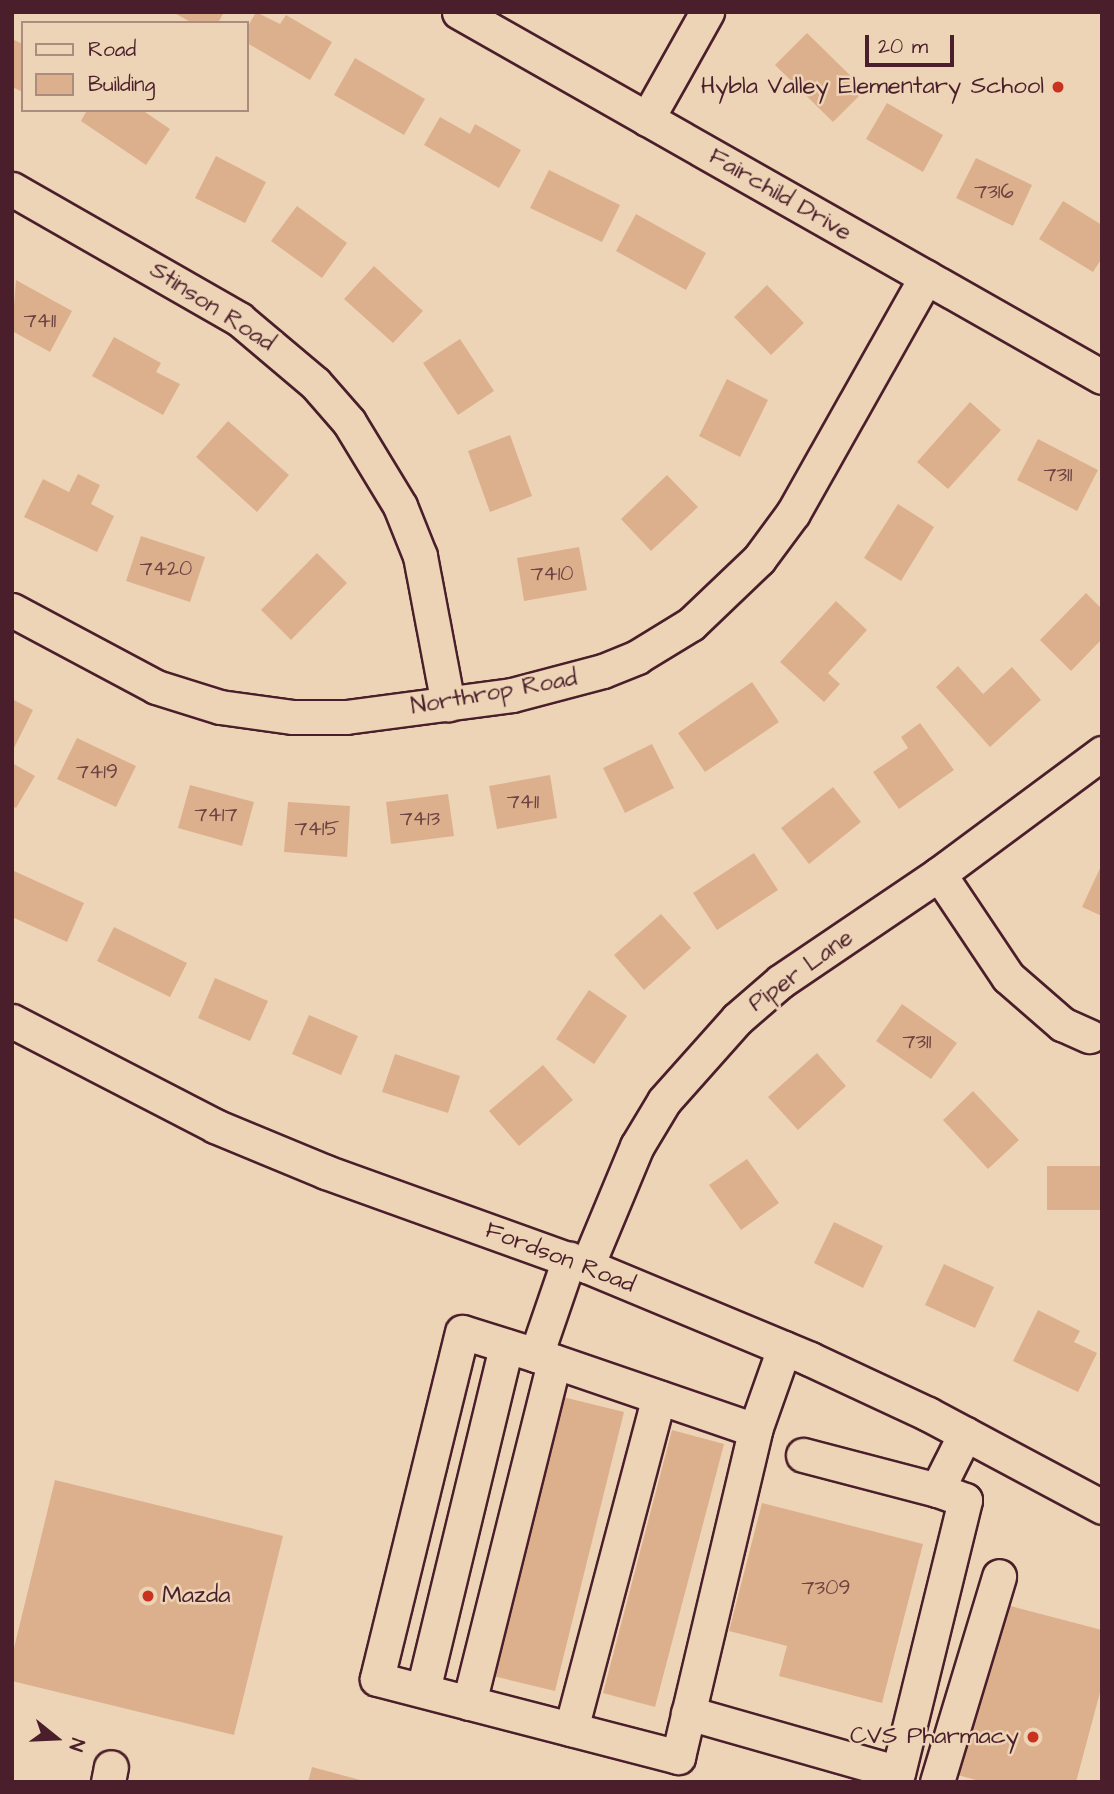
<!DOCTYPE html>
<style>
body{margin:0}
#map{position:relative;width:1114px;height:1794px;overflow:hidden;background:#eed4b6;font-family:"Architects Daughter",sans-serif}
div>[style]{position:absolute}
.building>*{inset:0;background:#dcb08d}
.roads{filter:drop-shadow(2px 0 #4a1f2b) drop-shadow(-2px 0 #4a1f2b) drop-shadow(0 2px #4a1f2b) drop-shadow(0 -2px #4a1f2b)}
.minor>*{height:33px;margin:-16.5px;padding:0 16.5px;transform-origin:16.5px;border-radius:16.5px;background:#eed4b6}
.dots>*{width:19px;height:19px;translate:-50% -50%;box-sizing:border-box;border:4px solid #eed4b6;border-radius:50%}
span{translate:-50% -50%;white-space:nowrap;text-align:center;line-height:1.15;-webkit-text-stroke:5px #eed4b6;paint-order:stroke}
.number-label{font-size:21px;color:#6e4344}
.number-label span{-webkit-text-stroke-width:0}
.poi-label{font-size:24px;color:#4a1f2b}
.right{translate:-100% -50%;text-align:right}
.left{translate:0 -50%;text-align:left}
.street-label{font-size:24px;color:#4a1f2b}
.frame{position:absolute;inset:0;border:14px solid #4a1f2b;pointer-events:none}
.legend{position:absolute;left:21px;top:21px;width:228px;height:91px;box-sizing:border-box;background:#eed4b6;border:2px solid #ac8c7e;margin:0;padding:9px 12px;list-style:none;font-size:21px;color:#4a1f2b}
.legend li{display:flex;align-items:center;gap:14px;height:35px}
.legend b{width:35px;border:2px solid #ac8c7e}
.north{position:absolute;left:21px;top:1703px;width:70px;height:70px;-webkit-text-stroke:5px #eed4b6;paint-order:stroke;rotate:108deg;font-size:19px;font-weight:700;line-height:28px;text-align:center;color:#4a1f2b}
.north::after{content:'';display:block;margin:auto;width:24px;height:32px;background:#4a1f2b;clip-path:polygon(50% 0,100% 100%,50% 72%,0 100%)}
.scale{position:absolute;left:865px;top:35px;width:89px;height:32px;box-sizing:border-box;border:4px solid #4a1f2b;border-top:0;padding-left:9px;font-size:21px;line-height:24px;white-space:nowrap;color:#4a1f2b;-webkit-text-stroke:5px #eed4b6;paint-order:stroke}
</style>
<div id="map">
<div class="building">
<i style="clip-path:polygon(173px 12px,224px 12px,218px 23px,192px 23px)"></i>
<i style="clip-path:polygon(256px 12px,280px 24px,286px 15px,332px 42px,310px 80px,247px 43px,247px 28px)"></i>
<i style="clip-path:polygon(807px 33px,865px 90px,833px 122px,775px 65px)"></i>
<i style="clip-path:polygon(12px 39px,23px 44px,23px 92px,12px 87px)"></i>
<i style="clip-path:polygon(355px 58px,425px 99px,404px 135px,334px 95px)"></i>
<i style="clip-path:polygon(887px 103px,943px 135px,923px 172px,866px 139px)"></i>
<i style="clip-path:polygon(87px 110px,142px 110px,170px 129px,146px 165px,81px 121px)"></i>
<i style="clip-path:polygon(440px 117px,470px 134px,475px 124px,521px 150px,499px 188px,424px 145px)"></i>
<i style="clip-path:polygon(216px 156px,266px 182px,245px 223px,195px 198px)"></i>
<i style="clip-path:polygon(976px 158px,1032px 185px,1013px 226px,956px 198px)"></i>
<i style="clip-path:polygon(549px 170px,620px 205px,602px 242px,530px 208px)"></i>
<i style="clip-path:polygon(1063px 201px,1102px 225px,1102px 258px,1093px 272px,1039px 239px)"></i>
<i style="clip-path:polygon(297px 206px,347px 243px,322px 278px,271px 241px)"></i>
<i style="clip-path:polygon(636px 214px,706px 253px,686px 290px,616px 251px)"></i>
<i style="clip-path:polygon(374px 266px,423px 311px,393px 343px,344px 299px)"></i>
<i style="clip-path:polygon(16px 280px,72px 311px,50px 352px,12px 331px)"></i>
<i style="clip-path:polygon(767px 285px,804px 323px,771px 355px,734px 317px)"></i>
<i style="clip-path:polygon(114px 337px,161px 363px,156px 372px,180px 384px,163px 415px,92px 376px)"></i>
<i style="clip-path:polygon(460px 339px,494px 391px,458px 415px,423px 363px)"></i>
<i style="clip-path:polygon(727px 379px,768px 400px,740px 457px,699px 436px)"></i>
<i style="clip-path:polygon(970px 402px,1001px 430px,948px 489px,917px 462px)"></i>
<i style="clip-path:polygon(228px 421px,289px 475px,257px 512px,196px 457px)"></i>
<i style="clip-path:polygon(510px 435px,532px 496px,490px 512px,468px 451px)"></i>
<i style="clip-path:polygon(1038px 439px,1098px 470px,1077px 511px,1017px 480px)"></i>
<i style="clip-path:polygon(78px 474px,100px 485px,91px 504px,114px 516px,97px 552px,24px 517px,43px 479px,69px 492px)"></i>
<i style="clip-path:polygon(667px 475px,698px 507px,651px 551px,621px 519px)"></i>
<i style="clip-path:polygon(898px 504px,934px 527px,901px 581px,864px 558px)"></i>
<i style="clip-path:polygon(141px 536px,205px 557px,190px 602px,126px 581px)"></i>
<i style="clip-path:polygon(579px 547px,587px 590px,524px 601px,517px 558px)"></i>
<i style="clip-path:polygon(317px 553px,347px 583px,291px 640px,261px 610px)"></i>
<i style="clip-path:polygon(1086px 593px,1102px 609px,1102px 639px,1071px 671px,1040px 640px)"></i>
<i style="clip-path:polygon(836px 601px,867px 630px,828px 673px,840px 684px,824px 702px,780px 662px)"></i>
<i style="clip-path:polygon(958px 666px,983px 694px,1012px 667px,1041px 700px,990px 747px,936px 687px)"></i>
<i style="clip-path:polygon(752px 682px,779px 722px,705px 772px,678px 733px)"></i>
<i style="clip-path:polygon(12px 699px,33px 710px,12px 752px)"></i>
<i style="clip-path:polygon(920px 723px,954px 770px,899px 809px,873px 772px,908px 748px,901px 737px)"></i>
<i style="clip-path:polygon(77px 738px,136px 766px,116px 807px,57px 779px)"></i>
<i style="clip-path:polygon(652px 744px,674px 788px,625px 813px,603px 768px)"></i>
<i style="clip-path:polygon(12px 763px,35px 776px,16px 808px,12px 806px)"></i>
<i style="clip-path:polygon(550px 775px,557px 818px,497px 829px,489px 786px)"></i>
<i style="clip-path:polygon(190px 785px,254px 802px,242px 846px,178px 828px)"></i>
<i style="clip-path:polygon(833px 787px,861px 822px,809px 864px,781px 828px)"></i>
<i style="clip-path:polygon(448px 794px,454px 836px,391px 844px,386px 802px)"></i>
<i style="clip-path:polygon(288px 802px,350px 806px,347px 857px,284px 852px)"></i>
<i style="clip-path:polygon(754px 853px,778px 890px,717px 930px,693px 893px)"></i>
<i style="clip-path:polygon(1102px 864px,1102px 916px,1082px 907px)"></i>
<i style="clip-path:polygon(12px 870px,84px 903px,67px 942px,12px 917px)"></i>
<i style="clip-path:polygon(661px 914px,691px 948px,644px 990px,614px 955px)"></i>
<i style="clip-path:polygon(114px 927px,187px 963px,170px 997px,97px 961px)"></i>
<i style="clip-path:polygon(215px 978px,268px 1001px,250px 1041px,198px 1018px)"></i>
<i style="clip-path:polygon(589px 990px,627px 1016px,594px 1064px,556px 1039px)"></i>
<i style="clip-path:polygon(902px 1004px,957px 1043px,931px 1079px,876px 1041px)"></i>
<i style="clip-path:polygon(309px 1015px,358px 1036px,341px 1075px,292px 1054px)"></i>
<i style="clip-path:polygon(817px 1053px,846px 1086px,798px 1130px,768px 1097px)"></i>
<i style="clip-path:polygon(395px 1054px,460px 1076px,448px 1113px,382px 1092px)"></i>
<i style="clip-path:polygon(543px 1065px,573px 1100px,519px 1146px,489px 1111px)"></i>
<i style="clip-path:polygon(973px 1091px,1019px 1140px,988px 1169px,943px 1120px)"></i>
<i style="clip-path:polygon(747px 1159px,779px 1203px,741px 1230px,709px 1185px)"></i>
<i style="clip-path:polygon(1047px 1166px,1102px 1166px,1102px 1210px,1047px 1210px)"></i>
<i style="clip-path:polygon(834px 1222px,883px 1246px,863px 1288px,814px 1263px)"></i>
<i style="clip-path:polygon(944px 1264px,994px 1287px,975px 1328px,925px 1305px)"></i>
<i style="clip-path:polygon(1038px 1310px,1080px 1331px,1074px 1342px,1097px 1353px,1078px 1392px,1013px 1361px)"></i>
<i style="clip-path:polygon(563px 1397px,624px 1412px,555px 1691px,493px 1676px)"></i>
<i style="clip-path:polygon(672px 1430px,724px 1444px,655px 1707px,603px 1693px)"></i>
<i style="clip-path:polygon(55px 1480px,283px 1536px,234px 1735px,12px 1681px,12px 1656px)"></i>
<i style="clip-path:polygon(762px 1503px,923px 1544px,882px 1703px,779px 1676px,787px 1646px,729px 1631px)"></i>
<i style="clip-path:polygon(1003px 1604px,1102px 1630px,1102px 1685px,1076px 1782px,983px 1782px,958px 1775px)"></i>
<i style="clip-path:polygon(312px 1767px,364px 1781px,364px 1782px,308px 1782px)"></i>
</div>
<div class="roads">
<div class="minor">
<i style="left:459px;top:12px;width:739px;rotate:29.58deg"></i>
<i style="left:647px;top:119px;width:123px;rotate:-60.7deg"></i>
<i style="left:12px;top:189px;width:262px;rotate:29.8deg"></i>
<i style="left:239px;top:319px;width:99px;rotate:40.1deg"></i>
<i style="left:315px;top:383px;width:52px;rotate:48.9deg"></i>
<i style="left:349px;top:422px;width:98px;rotate:58.7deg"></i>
<i style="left:400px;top:506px;width:54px;rotate:68.2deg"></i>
<i style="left:420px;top:556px;width:151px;rotate:79.3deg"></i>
<i style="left:12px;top:610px;width:163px;rotate:28.1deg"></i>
<i style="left:156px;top:687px;width:67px;rotate:17.4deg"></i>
<i style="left:220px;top:707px;width:74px;rotate:7.8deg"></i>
<i style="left:293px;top:717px;width:53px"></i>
<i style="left:346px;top:717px;width:167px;rotate:-7.5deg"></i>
<i style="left:512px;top:695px;width:94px;rotate:-14.8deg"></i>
<i style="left:603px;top:671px;width:37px;rotate:-22deg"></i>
<i style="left:637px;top:657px;width:63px;rotate:-31.4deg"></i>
<i style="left:691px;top:624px;width:94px;rotate:-43.7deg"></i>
<i style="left:759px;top:559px;width:57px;rotate:-53.5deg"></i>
<i style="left:793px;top:513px;width:271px;rotate:-60.6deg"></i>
<i style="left:939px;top:874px;width:124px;rotate:56.2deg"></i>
<i style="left:1008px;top:977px;width:72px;rotate:41deg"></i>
<i style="left:1062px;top:1024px;width:30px;rotate:24deg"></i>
<i style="left:12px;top:1021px;width:229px;rotate:27.3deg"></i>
<i style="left:215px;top:1126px;width:120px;rotate:22.5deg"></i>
<i style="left:326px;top:1172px;width:277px;rotate:19.8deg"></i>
<i style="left:587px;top:1266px;width:242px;rotate:22.6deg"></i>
<i style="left:810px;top:1359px;width:130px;rotate:25deg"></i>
<i style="left:928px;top:1414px;width:197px;rotate:28.1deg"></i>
<i style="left:587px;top:1266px;width:130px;rotate:-67.4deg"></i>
<i style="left:637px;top:1146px;width:52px;rotate:-59deg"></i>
<i style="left:664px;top:1101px;width:110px;rotate:-48.3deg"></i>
<i style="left:737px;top:1019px;width:58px;rotate:-40.8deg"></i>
<i style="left:781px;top:981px;width:191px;rotate:-34.1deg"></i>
<i style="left:939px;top:874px;width:203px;rotate:-36.6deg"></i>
<i style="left:536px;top:1355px;width:77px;rotate:-162.7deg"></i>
<i style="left:462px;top:1332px;width:357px;rotate:103.8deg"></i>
<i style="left:377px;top:1679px;width:311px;rotate:14.5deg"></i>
<i style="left:678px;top:1757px;width:336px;rotate:-76.7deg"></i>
<i style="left:755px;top:1430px;width:231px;rotate:-161.1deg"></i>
<i style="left:536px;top:1355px;width:102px;rotate:-71deg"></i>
<i style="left:755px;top:1430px;width:87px;rotate:-70.5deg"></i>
<i style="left:803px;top:1455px;width:138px;rotate:14.6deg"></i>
<i style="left:423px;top:1690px;width:354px;rotate:-76.4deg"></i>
<i style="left:469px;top:1703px;width:352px;rotate:-76deg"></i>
<i style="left:688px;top:1713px;width:218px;rotate:15.9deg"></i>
<i style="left:898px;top:1773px;width:281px;rotate:-76.2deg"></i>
<i style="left:965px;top:1500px;width:30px;rotate:-160deg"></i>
<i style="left:937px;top:1490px;width:63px;rotate:-63.4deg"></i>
<i style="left:571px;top:1729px;width:343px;rotate:-75.2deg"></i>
<i style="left:108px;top:1782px;width:15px;rotate:-79deg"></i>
<i style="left:937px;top:1782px;width:215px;rotate:-73.2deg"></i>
</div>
</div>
<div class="dots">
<i style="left:1058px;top:87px;background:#c8321e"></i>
<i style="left:148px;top:1596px;background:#c8321e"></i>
<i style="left:1033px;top:1737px;background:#c8321e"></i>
</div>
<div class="number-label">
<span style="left:994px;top:192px">7316</span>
<span style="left:40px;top:321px">7411</span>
<span style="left:1058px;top:475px">7311</span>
<span style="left:166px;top:569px">7420</span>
<span style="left:552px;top:574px">7410</span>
<span style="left:97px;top:772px">7419</span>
<span style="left:523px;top:802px">7411</span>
<span style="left:216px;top:815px">7417</span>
<span style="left:420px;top:819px">7413</span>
<span style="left:317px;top:829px">7415</span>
<span style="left:917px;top:1042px">7311</span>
<span style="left:826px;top:1588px">7309</span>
</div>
<div class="poi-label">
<span class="right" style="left:1044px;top:87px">Hybla Valley Elementary School</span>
<span class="left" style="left:162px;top:1596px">Mazda</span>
<span class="right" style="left:1019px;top:1737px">CVS Pharmacy</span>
</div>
<div class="street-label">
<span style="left:780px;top:195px;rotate:30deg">Fairchild Drive</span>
<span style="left:212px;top:307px;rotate:33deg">Stinson Road</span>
<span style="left:494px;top:693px;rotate:-10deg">Northrop Road</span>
<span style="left:801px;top:971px;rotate:-36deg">Piper Lane</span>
<span style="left:560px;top:1258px;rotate:21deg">Fordson Road</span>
</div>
<div class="frame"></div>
<ul class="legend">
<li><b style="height:9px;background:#eed4b6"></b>Road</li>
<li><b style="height:19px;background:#dcb08d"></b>Building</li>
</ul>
<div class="north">N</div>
<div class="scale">20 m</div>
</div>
